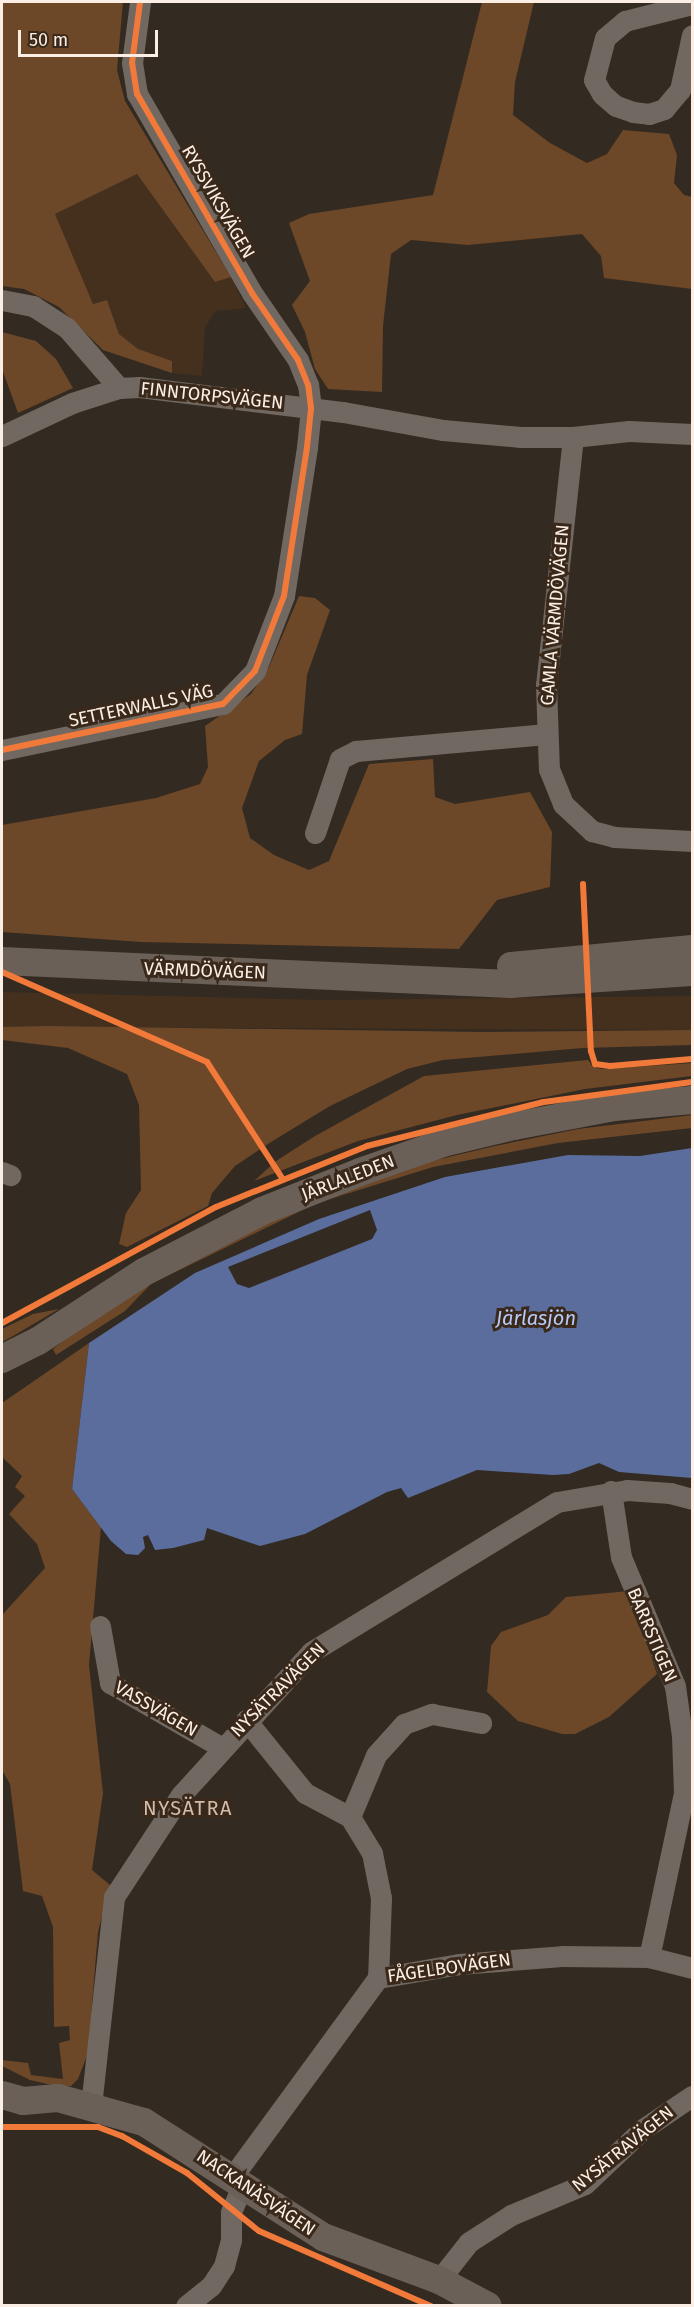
<!DOCTYPE html>
<meta charset="utf-8">
<style>
body{margin:0}
#map{position:relative;width:694px;height:2307px;overflow:hidden;background:#332a21;font-family:"Fira Sans",sans-serif}
div>[style]{position:absolute}
.built>*{inset:0;background:#45301e}
.green>*{inset:0;background:#6c4728}
.water>*{inset:0;background:#5a6d9d}
.pier>*{inset:0;background:#332a21}
.minor>*{height:21px;margin:-10.5px;padding:0 10.5px;transform-origin:10.5px;border-radius:10.5px;background:#706861}
.secondary>*{height:28px;margin:-14px;padding:0 14px;transform-origin:14px;border-radius:14px;background:#6a6058}
.cycleway>*{height:6px;margin:-3px;padding:0 3px;transform-origin:3px;border-radius:3px;background:#f17a3a}
span{translate:-50% -50%;white-space:nowrap;text-align:center;line-height:1.15;-webkit-text-stroke:6px #3a291a;paint-order:stroke}
.street-label{font-size:18px;color:#fbefe5}
.water-label{font-size:20px;color:#b6caf9;font-style:italic}
.neighbourhood-label{font-size:20px;color:#d3bcaa;letter-spacing:1.5px}
.frame{position:absolute;inset:0;border:3px solid #fbefe5;pointer-events:none}
.scale{position:absolute;left:18px;top:30px;width:140px;height:27px;box-sizing:border-box;border:3px solid #fbefe5;border-top:0;padding-left:8px;font-size:18px;line-height:21px;white-space:nowrap;color:#fbefe5;-webkit-text-stroke:4px #3a291a;paint-order:stroke}
</style>
<div id="map">
<div class="built">
<i style="clip-path:polygon(137px 174px,215px 281px,231px 277px,246px 308px,216px 311px,205px 327px,202px 376px,172px 373px,172px 361px,136px 349px,119px 334px,107px 300px,93px 304px,53px 215px)"></i>
<i style="clip-path:polygon(2px 992px,322px 1000px,692px 996px,692px 1030px,2px 1027px)"></i>
</div>
<div class="green">
<i style="clip-path:polygon(2px 2px,123px 2px,117px 70px,125px 101px,231px 277px,215px 282px,137px 174px,55px 214px,93px 304px,107px 300px,119px 334px,138px 349px,172px 361px,172px 373px,103px 350px,59px 307px,24px 289px,2px 286px)"></i>
<i style="clip-path:polygon(482px 2px,534px 2px,515px 82px,513px 115px,550px 143px,587px 163px,607px 154px,623px 130px,669px 134px,677px 155px,674px 183px,684px 195px,692px 197px,692px 289px,604px 278px,601px 256px,582px 234px,468px 245px,411px 240px,391px 254px,383px 326px,382px 392px,328px 389px,315px 369px,305px 332px,292px 305px,310px 281px,289px 223px,309px 214px,433px 195px)"></i>
<i style="clip-path:polygon(2px 332px,36px 341px,56px 359px,73px 388px,18px 413px,2px 369px)"></i>
<i style="clip-path:polygon(299px 596px,315px 598px,330px 610px,307px 675px,302px 734px,285px 740px,259px 761px,242px 808px,250px 838px,274px 855px,309px 870px,329px 861px,369px 764px,433px 759px,435px 797px,455px 804px,530px 792px,552px 832px,550px 887px,497px 900px,459px 949px,141px 942px,2px 932px,2px 825px,156px 798px,200px 784px,208px 767px,205px 726px,251px 694px,269px 667px)"></i>
<i style="clip-path:polygon(47px 1026px,483px 1032px,692px 1030px,692px 1045px,583px 1048px,443px 1060px,407px 1069px,330px 1106px,271px 1142px,235px 1166px,212px 1193px,208px 1206px,127px 1247px,119px 1244px,126px 1213px,141px 1190px,139px 1105px,127px 1074px,68px 1048px,2px 1040px,2px 1027px)"></i>
<i style="clip-path:polygon(588px 1060px,593px 1067px,602px 1069px,692px 1063px,692px 1076px,585px 1089px,457px 1115px,358px 1141px,254px 1181px,276px 1161px,315px 1136px,424px 1076px)"></i>
<i style="clip-path:polygon(692px 1115px,692px 1128px,558px 1143px,433px 1167px,317px 1203px,151px 1284px,125px 1311px,56px 1355px,53px 1349px,130px 1290px,315px 1199px,432px 1161px,495px 1146px,578px 1129px)"></i>
<i style="clip-path:polygon(59px 1309px,13px 1336px,2px 1342px,2px 1329px,33px 1314px)"></i>
<i style="clip-path:polygon(89px 1343px,72px 1489px,101px 1527px,89px 1665px,103px 1793px,92px 1870px,110px 1885px,98px 1932px,88px 2053px,78px 2079px,71px 2086px,56px 2086px,30px 2080px,2px 2066px,2px 2060px,28px 2063px,31px 2075px,63px 2079px,59px 2043px,70px 2040px,69px 2026px,54px 2027px,53px 1927px,42px 1896px,23px 1891px,10px 1784px,2px 1770px,2px 1615px,45px 1568px,37px 1544px,9px 1514px,25px 1496px,15px 1487px,22px 1476px,2px 1457px,2px 1403px)"></i>
<i style="clip-path:polygon(629px 1591px,657px 1674px,609px 1717px,575px 1734px,562px 1734px,518px 1721px,487px 1692px,491px 1646px,501px 1632px,548px 1615px,566px 1597px)"></i>
</div>
<div class="water">
<i style="clip-path:polygon(692px 1148px,692px 1478px,619px 1472px,599px 1463px,569px 1474px,553px 1475px,477px 1470px,408px 1498px,401px 1488px,387px 1492px,305px 1534px,260px 1546px,207px 1528px,204px 1540px,173px 1548px,155px 1550px,148px 1535px,143px 1537px,145px 1548px,138px 1555px,126px 1554px,111px 1541px,72px 1489px,89px 1343px,195px 1273px,319px 1219px,445px 1177px,568px 1155px,640px 1156px)"></i>
</div>
<div class="pier">
<i style="clip-path:polygon(370px 1210px,377px 1230px,372px 1239px,249px 1288px,237px 1284px,228px 1267px)"></i>
</div>
<div class="minor">
<i style="left:692px;top:4px;width:69px;rotate:165.8deg"></i>
<i style="left:625px;top:21px;width:26px;rotate:140deg"></i>
<i style="left:605px;top:38px;width:43px;rotate:104.7deg"></i>
<i style="left:594px;top:80px;width:16px;rotate:60deg"></i>
<i style="left:602px;top:94px;width:18px;rotate:41deg"></i>
<i style="left:616px;top:106px;width:18px;rotate:19deg"></i>
<i style="left:633px;top:112px;width:16px;rotate:7deg"></i>
<i style="left:649px;top:114px;width:16px;rotate:-18deg"></i>
<i style="left:664px;top:109px;width:25px;rotate:-50deg"></i>
<i style="left:680px;top:90px;width:56px;rotate:-77.7deg"></i>
<i style="left:2px;top:300px;width:32px;rotate:11deg"></i>
<i style="left:33px;top:306px;width:40px;rotate:32.9deg"></i>
<i style="left:67px;top:328px;width:79px;rotate:49.1deg"></i>
<i style="left:2px;top:436px;width:77px;rotate:-25.2deg"></i>
<i style="left:72px;top:403px;width:49px;rotate:-17.7deg"></i>
<i style="left:119px;top:388px;width:20px;rotate:-3deg"></i>
<i style="left:139px;top:387px;width:206px;rotate:7deg"></i>
<i style="left:343px;top:412px;width:102px;rotate:10.2deg"></i>
<i style="left:443px;top:430px;width:78px;rotate:5.1deg"></i>
<i style="left:521px;top:437px;width:52px"></i>
<i style="left:573px;top:437px;width:56px;rotate:-6.1deg"></i>
<i style="left:629px;top:431px;width:63px;rotate:2.7deg"></i>
<i style="left:573px;top:437px;width:249px;rotate:96.2deg"></i>
<i style="left:546px;top:685px;width:84px;rotate:88deg"></i>
<i style="left:549px;top:769px;width:38px;rotate:68deg"></i>
<i style="left:563px;top:804px;width:40px;rotate:43deg"></i>
<i style="left:592px;top:831px;width:23px;rotate:15deg"></i>
<i style="left:614px;top:837px;width:78px;rotate:2.9deg"></i>
<i style="left:2px;top:750px;width:226px;rotate:-11.8deg"></i>
<i style="left:223px;top:704px;width:46px;rotate:-45.9deg"></i>
<i style="left:255px;top:671px;width:80px;rotate:-68.9deg"></i>
<i style="left:284px;top:596px;width:151px;rotate:-81.2deg"></i>
<i style="left:307px;top:447px;width:39px;rotate:-84deg"></i>
<i style="left:311px;top:408px;width:23px;rotate:-97deg"></i>
<i style="left:308px;top:385px;width:27px;rotate:-112deg"></i>
<i style="left:298px;top:360px;width:81px;rotate:-124.5deg"></i>
<i style="left:252px;top:293px;width:230px;rotate:-120deg"></i>
<i style="left:137px;top:94px;width:31px;rotate:-99deg"></i>
<i style="left:132px;top:63px;width:62px;rotate:-82.5deg"></i>
<i style="left:315px;top:833px;width:78px;rotate:-71.3deg"></i>
<i style="left:340px;top:759px;width:18px;rotate:-27deg"></i>
<i style="left:356px;top:751px;width:191px;rotate:-5.1deg"></i>
<i style="left:2px;top:1172px;width:9px;rotate:21deg"></i>
<i style="left:611px;top:1491px;width:67px;rotate:81.4deg"></i>
<i style="left:621px;top:1557px;width:140px;rotate:67.3deg"></i>
<i style="left:675px;top:1686px;width:50px;rotate:82deg"></i>
<i style="left:682px;top:1736px;width:57px;rotate:88deg"></i>
<i style="left:684px;top:1793px;width:168px;rotate:102deg"></i>
<i style="left:100px;top:1626px;width:58px;rotate:80deg"></i>
<i style="left:110px;top:1683px;width:128px;rotate:30deg"></i>
<i style="left:246px;top:1720px;width:94px;rotate:51.1deg"></i>
<i style="left:305px;top:1793px;width:51px;rotate:28.1deg"></i>
<i style="left:350px;top:1817px;width:42px;rotate:58.6deg"></i>
<i style="left:372px;top:1853px;width:46px;rotate:78.7deg"></i>
<i style="left:381px;top:1898px;width:80px;rotate:92.1deg"></i>
<i style="left:350px;top:1817px;width:67px;rotate:-67.2deg"></i>
<i style="left:376px;top:1755px;width:42px;rotate:-47.9deg"></i>
<i style="left:404px;top:1724px;width:30px;rotate:-20deg"></i>
<i style="left:432px;top:1714px;width:50px;rotate:10.4deg"></i>
<i style="left:91px;top:2106px;width:210px;rotate:-83.7deg"></i>
<i style="left:114px;top:1897px;width:122px;rotate:-56.7deg"></i>
<i style="left:181px;top:1795px;width:193px;rotate:-47.7deg"></i>
<i style="left:311px;top:1652px;width:288px;rotate:-31.4deg"></i>
<i style="left:557px;top:1502px;width:71px;rotate:-9.7deg"></i>
<i style="left:627px;top:1490px;width:43px;rotate:4deg"></i>
<i style="left:670px;top:1493px;width:23px;rotate:15deg"></i>
<i style="left:233px;top:2176px;width:245px;rotate:-53.8deg"></i>
<i style="left:378px;top:1978px;width:82px;rotate:-9.8deg"></i>
<i style="left:459px;top:1964px;width:103px;rotate:-4.4deg"></i>
<i style="left:562px;top:1956px;width:87px;rotate:0.7deg"></i>
<i style="left:649px;top:1957px;width:44px;rotate:14.3deg"></i>
<i style="left:439px;top:2280px;width:48px;rotate:-51.7deg"></i>
<i style="left:469px;top:2242px;width:50px;rotate:-32.7deg"></i>
<i style="left:511px;top:2215px;width:80px;rotate:-22.7deg"></i>
<i style="left:585px;top:2184px;width:80px;rotate:-43.5deg"></i>
<i style="left:643px;top:2129px;width:59px;rotate:-34deg"></i>
<i style="left:186px;top:2306px;width:32px;rotate:-39deg"></i>
<i style="left:211px;top:2286px;width:24px;rotate:-57deg"></i>
<i style="left:224px;top:2266px;width:27px;rotate:-75deg"></i>
<i style="left:231px;top:2240px;width:28px;rotate:-90deg"></i>
<i style="left:231px;top:2212px;width:30px;rotate:-67deg"></i>
</div>
<div class="secondary">
<i style="left:2px;top:961px;width:509px;rotate:2.59deg"></i>
<i style="left:510px;top:984px;width:182px;rotate:-3.8deg"></i>
<i style="left:511px;top:966px;width:182px;rotate:-5.4deg"></i>
<i style="left:2px;top:1359px;width:40px;rotate:-26.6deg"></i>
<i style="left:38px;top:1341px;width:126px;rotate:-33.1deg"></i>
<i style="left:144px;top:1272px;width:133px;rotate:-27.3deg"></i>
<i style="left:262px;top:1211px;width:105px;rotate:-21.7deg"></i>
<i style="left:360px;top:1172px;width:88px;rotate:-19.3deg"></i>
<i style="left:443px;top:1143px;width:73px;rotate:-13.5deg"></i>
<i style="left:514px;top:1126px;width:102px;rotate:-10.8deg"></i>
<i style="left:614px;top:1107px;width:78px;rotate:-5.1deg"></i>
<i style="left:2px;top:2095px;width:22px;rotate:16deg"></i>
<i style="left:23px;top:2101px;width:35px;rotate:-5deg"></i>
<i style="left:58px;top:2098px;width:89px;rotate:15.6deg"></i>
<i style="left:144px;top:2122px;width:213px;rotate:32.7deg"></i>
<i style="left:323px;top:2237px;width:124px;rotate:20.3deg"></i>
<i style="left:439px;top:2280px;width:55px;rotate:28deg"></i>
</div>
<div class="cycleway">
<i style="left:2px;top:750px;width:226px;rotate:-11.8deg"></i>
<i style="left:223px;top:704px;width:46px;rotate:-45.9deg"></i>
<i style="left:255px;top:671px;width:80px;rotate:-68.9deg"></i>
<i style="left:284px;top:596px;width:151px;rotate:-81.2deg"></i>
<i style="left:307px;top:447px;width:39px;rotate:-84deg"></i>
<i style="left:311px;top:408px;width:23px;rotate:-97deg"></i>
<i style="left:308px;top:385px;width:27px;rotate:-112deg"></i>
<i style="left:298px;top:360px;width:81px;rotate:-124.5deg"></i>
<i style="left:252px;top:293px;width:230px;rotate:-120deg"></i>
<i style="left:137px;top:94px;width:31px;rotate:-99deg"></i>
<i style="left:132px;top:63px;width:62px;rotate:-82.5deg"></i>
<i style="left:583px;top:884px;width:167px;rotate:87.3deg"></i>
<i style="left:591px;top:1051px;width:14px;rotate:73deg"></i>
<i style="left:595px;top:1064px;width:15px;rotate:8deg"></i>
<i style="left:610px;top:1066px;width:82px;rotate:-4.9deg"></i>
<i style="left:2px;top:972px;width:224px;rotate:23.7deg"></i>
<i style="left:207px;top:1062px;width:138px;rotate:57.1deg"></i>
<i style="left:2px;top:1323px;width:243px;rotate:-28.5deg"></i>
<i style="left:216px;top:1207px;width:163px;rotate:-22deg"></i>
<i style="left:367px;top:1146px;width:182px;rotate:-14deg"></i>
<i style="left:544px;top:1102px;width:149px;rotate:-7.7deg"></i>
<i style="left:2px;top:2127px;width:96px"></i>
<i style="left:98px;top:2127px;width:26px;rotate:21deg"></i>
<i style="left:122px;top:2136px;width:75px;rotate:29.6deg"></i>
<i style="left:187px;top:2173px;width:92px;rotate:38.9deg"></i>
<i style="left:259px;top:2231px;width:188px;rotate:23.6deg"></i>
</div>
<div class="street-label">
<span style="left:218px;top:202px;rotate:60deg">RYSSVIKSVÄGEN</span>
<span style="left:212px;top:396px;rotate:6deg">FINNTORPSVÄGEN</span>
<span style="left:555px;top:615px;rotate:-85deg">GAMLA VÄRMDÖVÄGEN</span>
<span style="left:141px;top:706px;rotate:-12deg">SETTERWALLS VÄG</span>
<span style="left:205px;top:971px;rotate:2deg">VÄRMDÖVÄGEN</span>
<span style="left:348px;top:1178px;rotate:-21deg">JÄRLALEDEN</span>
<span style="left:652px;top:1635px;rotate:67deg">BARRSTIGEN</span>
<span style="left:278px;top:1690px;rotate:-45deg">NYSÄTRAVÄGEN</span>
<span style="left:156px;top:1709px;rotate:30deg">VASSVÄGEN</span>
<span style="left:449px;top:1968px;rotate:-8deg">FÅGELBOVÄGEN</span>
<span style="left:623px;top:2149px;rotate:-39deg">NYSÄTRAVÄGEN</span>
<span style="left:256px;top:2193px;rotate:34deg">NACKANÄSVÄGEN</span>
</div>
<div class="water-label">
<span style="left:536px;top:1318px">Järlasjön</span>
</div>
<div class="neighbourhood-label">
<span style="left:188px;top:1808px">NYSÄTRA</span>
</div>
<div class="frame"></div>
<div class="scale">50 m</div>
</div>
